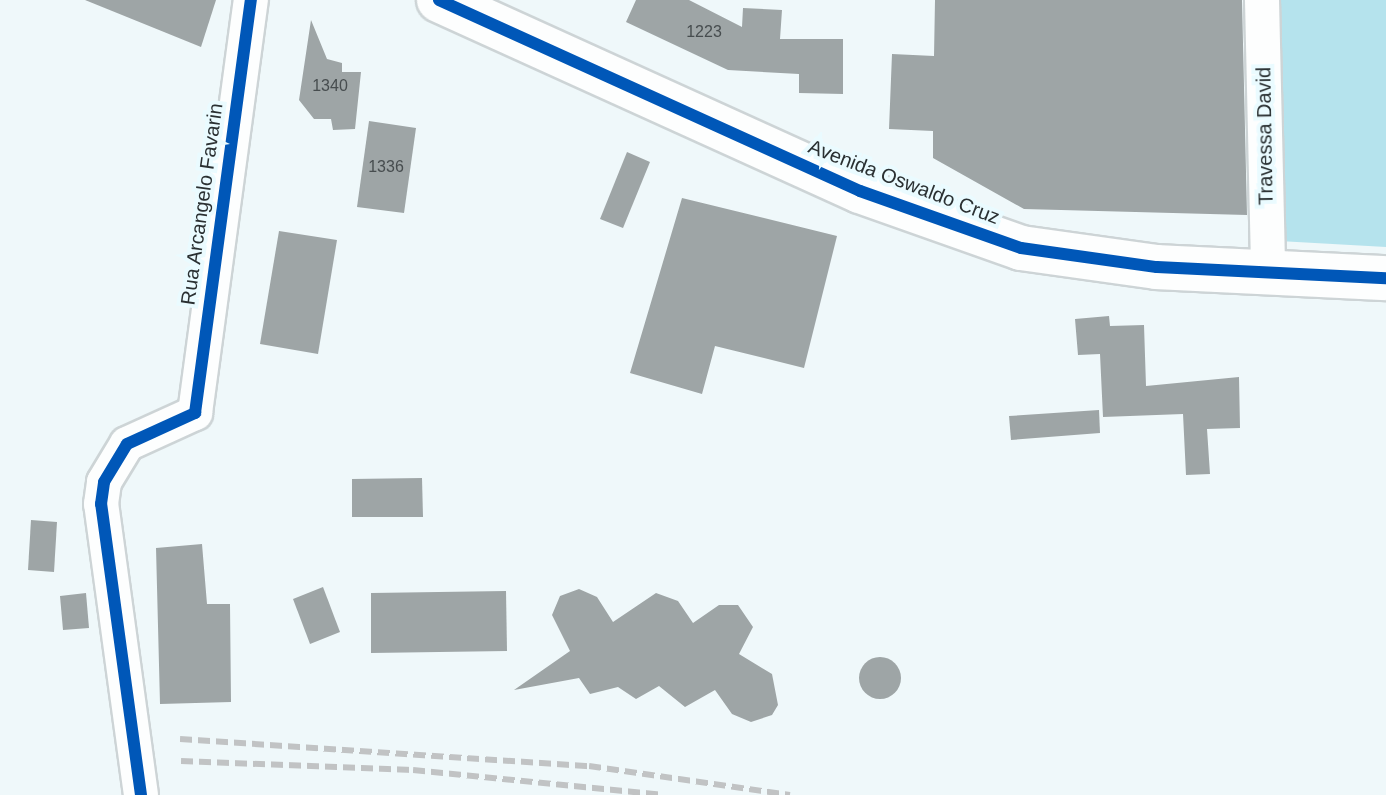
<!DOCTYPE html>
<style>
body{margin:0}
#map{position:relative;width:1386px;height:795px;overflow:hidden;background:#eff8fa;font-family:Arial,sans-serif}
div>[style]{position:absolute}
.green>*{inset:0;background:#b5e3ed}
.building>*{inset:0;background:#9ea5a6}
.round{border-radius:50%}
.roads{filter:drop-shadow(2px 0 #cdd4d6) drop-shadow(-2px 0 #cdd4d6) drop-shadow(0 2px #cdd4d6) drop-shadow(0 -2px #cdd4d6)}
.minor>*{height:34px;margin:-17px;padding:0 17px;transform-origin:17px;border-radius:17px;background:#fdfefe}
.tertiary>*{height:44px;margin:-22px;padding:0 22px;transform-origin:22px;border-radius:22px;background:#fdfefe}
.rail>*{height:6px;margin-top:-3px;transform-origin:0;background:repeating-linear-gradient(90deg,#c1c3c4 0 12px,transparent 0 18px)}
.cycleway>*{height:12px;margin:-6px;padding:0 6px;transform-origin:6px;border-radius:6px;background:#0057b8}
span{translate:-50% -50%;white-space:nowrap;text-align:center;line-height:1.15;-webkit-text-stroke:8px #eafbff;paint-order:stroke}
.number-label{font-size:16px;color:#474d4f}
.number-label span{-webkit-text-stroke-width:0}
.street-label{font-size:20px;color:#2a3032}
</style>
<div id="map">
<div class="green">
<i style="clip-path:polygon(1272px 0,1386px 0,1386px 247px,1279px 241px)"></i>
</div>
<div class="building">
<i style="clip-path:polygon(85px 0,216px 0,201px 47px)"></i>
<i style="clip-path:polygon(636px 0,689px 0,742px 27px,743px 8px,782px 10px,780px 39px,843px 39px,843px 94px,799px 93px,799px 74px,728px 70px,626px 22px)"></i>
<i style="clip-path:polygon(935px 0,1242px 0,1247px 215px,1024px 209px,933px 158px,933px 131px,889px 129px,892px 54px,934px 56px)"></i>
<i style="clip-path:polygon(311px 20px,327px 59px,342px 63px,342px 72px,361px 72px,355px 129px,333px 130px,331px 119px,314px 119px,299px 100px)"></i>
<i style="clip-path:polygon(369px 121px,416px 128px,404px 213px,357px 207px)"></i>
<i style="clip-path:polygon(627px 152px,650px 162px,623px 228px,600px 219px)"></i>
<i style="clip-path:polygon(682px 198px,837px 236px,804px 368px,715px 346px,702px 394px,630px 373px)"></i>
<i style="clip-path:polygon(279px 231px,337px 240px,318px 354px,260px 344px)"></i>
<i style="clip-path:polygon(1109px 316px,1110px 326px,1144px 325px,1146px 386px,1239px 377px,1240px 428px,1207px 429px,1210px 474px,1186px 475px,1183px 414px,1103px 417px,1100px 354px,1078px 355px,1075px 319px)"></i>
<i style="clip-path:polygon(1099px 410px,1100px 433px,1011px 440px,1009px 416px)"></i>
<i style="clip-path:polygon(422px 478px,423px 517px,352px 517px,352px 479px)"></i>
<i style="clip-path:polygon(31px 520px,57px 522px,54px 572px,28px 570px)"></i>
<i style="clip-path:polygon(202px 544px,207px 604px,230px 604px,231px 702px,160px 704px,156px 548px)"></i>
<i style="clip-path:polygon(323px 587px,340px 632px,310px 644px,293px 599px)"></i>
<i style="clip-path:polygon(579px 589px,597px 597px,613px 622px,656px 593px,678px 601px,693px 623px,719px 605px,738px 605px,753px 627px,739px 654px,772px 674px,778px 705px,772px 715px,751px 722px,732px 714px,715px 690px,685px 707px,659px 686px,636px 699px,618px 687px,590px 694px,579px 678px,514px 690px,570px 651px,552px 615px,560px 596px)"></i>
<i style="clip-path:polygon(506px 591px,507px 651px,371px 653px,371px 593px)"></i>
<i style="clip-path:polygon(86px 593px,89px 628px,63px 630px,60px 596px)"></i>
<i class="round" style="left:859px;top:657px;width:42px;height:42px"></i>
</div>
<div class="roads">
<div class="minor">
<i style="left:1262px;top:0;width:272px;rotate:88.7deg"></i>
<i style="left:141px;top:795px;width:294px;rotate:-97.8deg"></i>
<i style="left:101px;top:504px;width:22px;rotate:-82deg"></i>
<i style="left:104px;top:482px;width:44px;rotate:-58.8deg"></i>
<i style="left:127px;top:444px;width:75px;rotate:-24.5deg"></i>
<i style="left:195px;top:413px;width:417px;rotate:-82.3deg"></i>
</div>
<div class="tertiary">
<i style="left:439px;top:0;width:462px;rotate:24.4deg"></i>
<i style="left:860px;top:191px;width:171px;rotate:19.5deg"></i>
<i style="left:1021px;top:248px;width:137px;rotate:8deg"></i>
<i style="left:1157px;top:267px;width:229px;rotate:2.8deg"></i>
</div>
</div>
<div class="rail">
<i style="left:180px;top:739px;width:410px;rotate:3.8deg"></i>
<i style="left:589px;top:766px;width:203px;rotate:8.2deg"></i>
<i style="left:181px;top:761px;width:232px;rotate:2.2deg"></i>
<i style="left:413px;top:770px;width:250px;rotate:5.7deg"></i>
</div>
<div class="cycleway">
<i style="left:439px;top:0;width:462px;rotate:24.4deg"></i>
<i style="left:860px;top:191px;width:171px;rotate:19.5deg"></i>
<i style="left:1021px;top:248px;width:137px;rotate:8deg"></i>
<i style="left:1157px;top:267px;width:229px;rotate:2.8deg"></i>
<i style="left:141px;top:795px;width:294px;rotate:-97.8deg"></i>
<i style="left:101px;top:504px;width:22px;rotate:-82deg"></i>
<i style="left:104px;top:482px;width:44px;rotate:-58.8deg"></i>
<i style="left:127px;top:444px;width:75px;rotate:-24.5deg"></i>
<i style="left:195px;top:413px;width:417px;rotate:-82.3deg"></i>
</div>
<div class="number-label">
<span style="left:704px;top:32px">1223</span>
<span style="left:330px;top:86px">1340</span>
<span style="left:386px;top:167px">1336</span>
</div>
<div class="street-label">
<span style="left:1265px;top:136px;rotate:-91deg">Travessa David</span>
<span style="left:904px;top:182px;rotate:21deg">Avenida Oswaldo Cruz</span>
<span style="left:202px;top:204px;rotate:-82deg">Rua Arcangelo Favarin</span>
</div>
</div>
